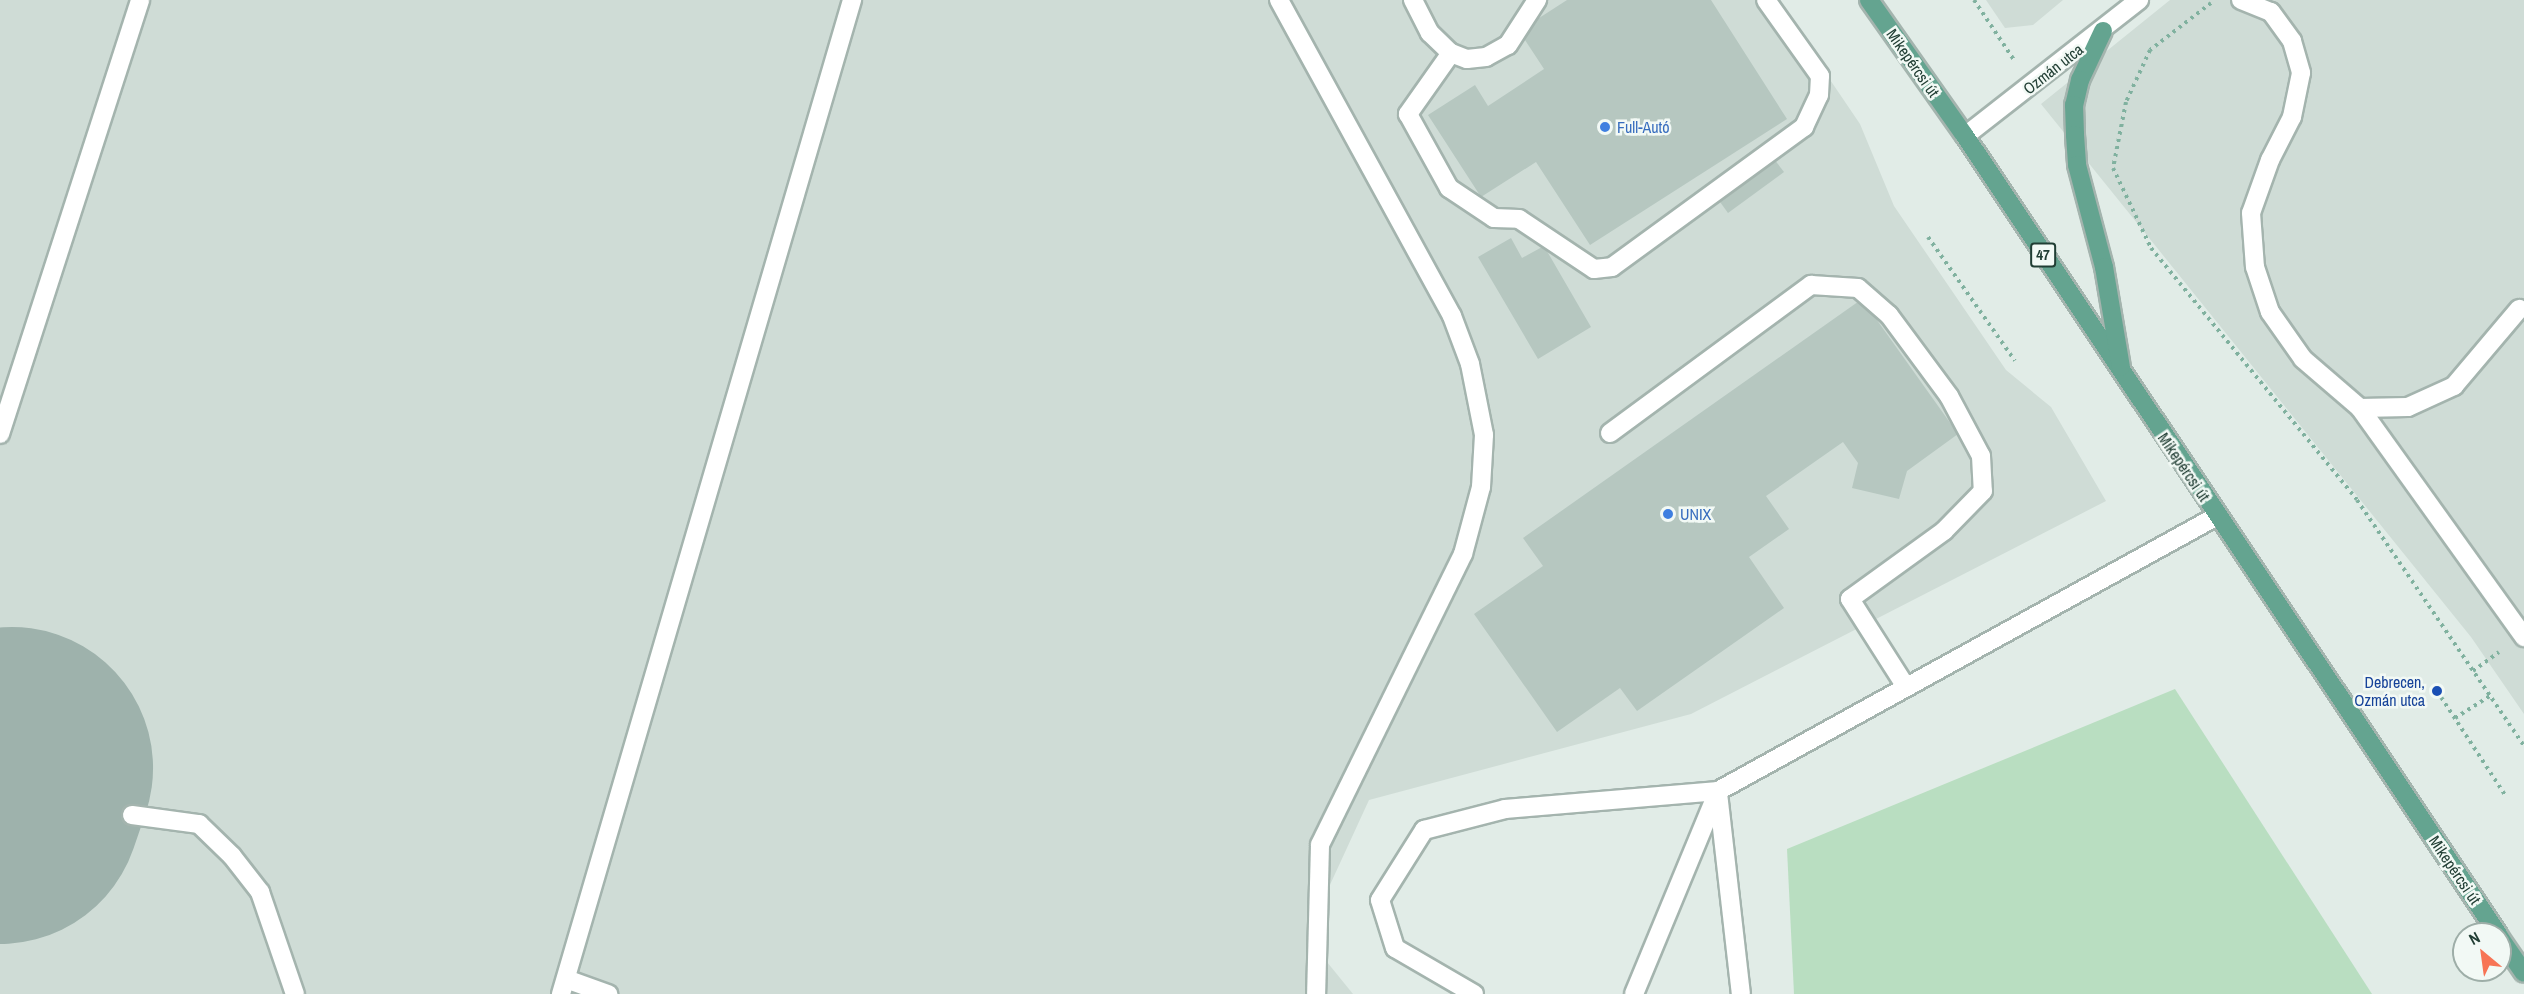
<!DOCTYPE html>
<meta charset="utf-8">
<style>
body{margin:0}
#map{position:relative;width:2524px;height:994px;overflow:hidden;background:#e1ece7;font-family:"Archivo Narrow",sans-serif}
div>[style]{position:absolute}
.built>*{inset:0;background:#cfdcd6}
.green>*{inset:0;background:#b9dec1}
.runway>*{height:282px;margin:-141px;padding:0 141px;transform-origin:141px;border-radius:141px;background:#9eb2ac}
.building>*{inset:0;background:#b6c7c0}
.path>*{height:4px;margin-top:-2px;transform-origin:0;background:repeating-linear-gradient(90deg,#80b19f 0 3px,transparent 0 7.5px)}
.roads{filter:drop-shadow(2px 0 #a4b4ae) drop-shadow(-2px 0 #a4b4ae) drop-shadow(0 2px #a4b4ae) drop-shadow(0 -2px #a4b4ae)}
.service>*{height:18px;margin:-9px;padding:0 9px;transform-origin:9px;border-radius:9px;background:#fff}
.minor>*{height:18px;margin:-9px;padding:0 9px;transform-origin:9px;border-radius:9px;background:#fff}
.primary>*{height:18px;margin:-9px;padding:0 9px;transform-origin:9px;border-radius:9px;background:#64a490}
.dots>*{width:16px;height:16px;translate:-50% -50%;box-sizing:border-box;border:3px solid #f2f9f5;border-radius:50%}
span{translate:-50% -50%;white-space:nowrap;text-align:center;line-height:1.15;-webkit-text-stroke:5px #f2f9f5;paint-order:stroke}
.shield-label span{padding:2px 4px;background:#f2f9f5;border:2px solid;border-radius:4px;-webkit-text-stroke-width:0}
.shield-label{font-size:15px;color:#213e34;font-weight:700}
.street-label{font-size:16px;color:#213e34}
.shop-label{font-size:16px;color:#366cbe}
.left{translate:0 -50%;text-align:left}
.transit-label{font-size:16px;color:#164399}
.right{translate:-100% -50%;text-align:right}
.north{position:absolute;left:2452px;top:922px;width:60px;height:60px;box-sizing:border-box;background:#f2f9f5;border:2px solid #9eaea8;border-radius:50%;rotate:331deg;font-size:16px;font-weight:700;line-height:24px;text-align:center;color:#213e34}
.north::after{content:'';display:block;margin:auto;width:21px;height:27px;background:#f77455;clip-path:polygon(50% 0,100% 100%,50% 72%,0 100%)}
</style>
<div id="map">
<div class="built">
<i style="clip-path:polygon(0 0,1776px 0,1860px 124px,1894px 206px,2006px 370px,2051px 407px,2106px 501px,1691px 714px,1369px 800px,1329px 887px,1327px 962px,1353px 994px,0 994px)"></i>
<i style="clip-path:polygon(1986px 0,2063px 0,2033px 25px,2005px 28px)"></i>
<i style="clip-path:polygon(2170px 0,2524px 0,2524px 714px,2471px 637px,2041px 104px)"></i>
</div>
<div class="green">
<i style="clip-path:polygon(2175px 689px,2372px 994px,1794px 994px,1787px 849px)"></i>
</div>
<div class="runway">
<i style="left:0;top:803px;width:37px;rotate:-71deg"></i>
</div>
<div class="building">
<i style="clip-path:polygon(1567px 0,1711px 0,1787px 119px,1590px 245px,1536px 162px,1481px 197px,1428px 115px,1475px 85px,1488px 106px,1544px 69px,1519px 31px)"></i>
<i style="clip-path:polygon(1771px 155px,1784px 172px,1728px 213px,1715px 195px)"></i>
<i style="clip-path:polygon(1511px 238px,1522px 258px,1544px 246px,1591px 327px,1538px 359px,1478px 257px)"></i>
<i style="clip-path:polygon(1862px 299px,1958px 434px,1907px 471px,1899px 499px,1852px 488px,1858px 463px,1843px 442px,1766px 496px,1789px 529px,1749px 557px,1784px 608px,1637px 711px,1620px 688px,1557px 732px,1474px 614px,1543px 566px,1523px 538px)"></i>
</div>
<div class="path">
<i style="left:1974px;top:0;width:72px;rotate:56.3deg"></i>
<i style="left:2211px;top:3px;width:77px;rotate:142.4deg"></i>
<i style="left:2150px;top:50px;width:57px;rotate:114.8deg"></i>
<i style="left:2126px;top:102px;width:67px;rotate:101.1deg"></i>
<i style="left:2113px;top:168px;width:89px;rotate:64.6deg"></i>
<i style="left:2151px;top:248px;width:325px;rotate:50.7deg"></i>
<i style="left:2357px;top:500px;width:297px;rotate:55.8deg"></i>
<i style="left:1928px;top:237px;width:151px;rotate:54.9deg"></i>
<i style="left:2473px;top:671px;width:32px;rotate:-36deg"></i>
<i style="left:2437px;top:691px;width:124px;rotate:56.8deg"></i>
<i style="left:2455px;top:718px;width:41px;rotate:-32.2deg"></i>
</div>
<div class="roads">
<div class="service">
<i style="left:1279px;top:0;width:360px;rotate:61.3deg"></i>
<i style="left:1452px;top:316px;width:51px;rotate:69.4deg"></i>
<i style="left:1470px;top:364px;width:72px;rotate:78.8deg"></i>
<i style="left:1484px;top:435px;width:52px;rotate:93.3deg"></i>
<i style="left:1481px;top:487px;width:69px;rotate:105deg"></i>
<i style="left:1463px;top:554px;width:324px;rotate:116.2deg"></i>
<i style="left:1320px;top:845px;width:149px;rotate:91.5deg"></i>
<i style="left:1413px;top:0;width:37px;rotate:63deg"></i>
<i style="left:1430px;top:33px;width:29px;rotate:44deg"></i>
<i style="left:1451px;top:53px;width:17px;rotate:21deg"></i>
<i style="left:1467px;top:59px;width:19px;rotate:-6deg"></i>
<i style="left:1486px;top:57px;width:25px;rotate:-29deg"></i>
<i style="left:1508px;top:45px;width:54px;rotate:-57.2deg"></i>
<i style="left:1451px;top:53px;width:75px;rotate:125.2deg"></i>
<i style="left:1408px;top:114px;width:85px;rotate:61deg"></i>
<i style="left:1449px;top:188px;width:54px;rotate:33.7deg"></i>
<i style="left:1494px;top:218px;width:25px;rotate:2deg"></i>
<i style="left:1519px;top:219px;width:90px;rotate:33.7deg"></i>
<i style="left:1594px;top:269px;width:18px;rotate:-6deg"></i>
<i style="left:1612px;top:267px;width:238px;rotate:-36.1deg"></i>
<i style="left:1804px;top:127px;width:35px;rotate:-65deg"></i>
<i style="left:1819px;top:95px;width:19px;rotate:-87deg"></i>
<i style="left:1820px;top:76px;width:93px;rotate:-125.4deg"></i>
<i style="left:2360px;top:408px;width:48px;rotate:-1.2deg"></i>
<i style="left:2408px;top:407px;width:51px;rotate:-24.5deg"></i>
<i style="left:2454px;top:386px;width:101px;rotate:-49.8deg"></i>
<i style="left:1610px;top:433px;width:250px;rotate:-36.4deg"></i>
<i style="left:1811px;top:285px;width:47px;rotate:3.7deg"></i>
<i style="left:1858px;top:288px;width:41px;rotate:41.1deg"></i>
<i style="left:1889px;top:315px;width:101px;rotate:53.5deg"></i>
<i style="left:1949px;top:396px;width:68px;rotate:61.9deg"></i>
<i style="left:1981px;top:456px;width:35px;rotate:87deg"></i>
<i style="left:1983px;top:491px;width:56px;rotate:134.3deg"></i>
<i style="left:1944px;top:531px;width:116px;rotate:144.1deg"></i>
<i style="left:1850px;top:599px;width:104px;rotate:57.5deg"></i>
<i style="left:0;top:434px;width:456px;rotate:-72.1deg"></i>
<i style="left:1718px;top:793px;width:202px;rotate:83.5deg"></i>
<i style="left:132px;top:815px;width:68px;rotate:7.7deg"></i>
<i style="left:199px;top:824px;width:46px;rotate:44.1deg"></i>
<i style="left:232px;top:856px;width:46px;rotate:52.1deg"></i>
<i style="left:260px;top:892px;width:108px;rotate:71.1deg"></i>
<i style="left:566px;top:979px;width:45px;rotate:19.7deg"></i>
<i style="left:561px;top:994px;width:1036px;rotate:-73.68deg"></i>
<i style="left:1474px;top:994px;width:91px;rotate:-149.8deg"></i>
<i style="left:1395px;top:948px;width:50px;rotate:-107.4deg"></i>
<i style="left:1380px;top:900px;width:83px;rotate:-57.8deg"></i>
<i style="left:1424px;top:830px;width:84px;rotate:-14.5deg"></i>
<i style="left:1505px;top:809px;width:214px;rotate:-4.8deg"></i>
<i style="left:1718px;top:791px;width:570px;rotate:-28.86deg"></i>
<i style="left:1634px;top:994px;width:220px;rotate:-67.5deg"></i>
</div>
<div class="minor">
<i style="left:2241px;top:0;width:32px;rotate:22deg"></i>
<i style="left:2271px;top:12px;width:36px;rotate:54deg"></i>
<i style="left:2292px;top:41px;width:33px;rotate:74deg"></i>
<i style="left:2301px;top:73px;width:45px;rotate:101.6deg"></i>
<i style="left:2292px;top:117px;width:48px;rotate:117.1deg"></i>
<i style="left:2270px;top:160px;width:56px;rotate:109.7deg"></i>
<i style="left:2251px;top:213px;width:54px;rotate:85.8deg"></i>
<i style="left:2255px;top:267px;width:47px;rotate:71.6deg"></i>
<i style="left:2270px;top:312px;width:57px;rotate:54.9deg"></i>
<i style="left:2303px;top:359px;width:75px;rotate:40.7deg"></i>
<i style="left:2360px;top:408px;width:282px;rotate:54.4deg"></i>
<i style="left:1965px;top:136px;width:221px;rotate:-38deg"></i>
</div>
<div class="primary">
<i style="left:1869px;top:0;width:166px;rotate:54.8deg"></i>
<i style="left:1965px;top:136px;width:960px;rotate:56.26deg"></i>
<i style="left:2103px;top:31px;width:54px;rotate:115.1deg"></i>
<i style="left:2080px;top:80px;width:26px;rotate:103deg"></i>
<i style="left:2074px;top:105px;width:30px;rotate:88deg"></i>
<i style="left:2075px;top:135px;width:30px;rotate:86deg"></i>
<i style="left:2077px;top:165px;width:106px;rotate:75.2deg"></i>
<i style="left:2104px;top:267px;width:101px;rotate:80.4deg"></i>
<i style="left:2500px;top:938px;width:42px;rotate:55.6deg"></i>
</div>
</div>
<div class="dots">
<i style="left:1605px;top:127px;background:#3f7fe0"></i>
<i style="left:1668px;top:514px;background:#3f7fe0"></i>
<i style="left:2437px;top:691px;background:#1a4fb4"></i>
</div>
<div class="shield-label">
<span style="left:2043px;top:255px">47</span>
</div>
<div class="street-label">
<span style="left:1913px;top:63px;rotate:55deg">Mikepércsi út</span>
<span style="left:2053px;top:69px;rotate:-38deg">Ozmán utca</span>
<span style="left:2184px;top:467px;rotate:56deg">Mikepércsi út</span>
<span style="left:2455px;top:870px;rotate:56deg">Mikepércsi út</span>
</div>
<div class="shop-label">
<span class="left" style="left:1617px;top:127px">Full-Autó</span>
<span class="left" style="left:1680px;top:514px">UNIX</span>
</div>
<div class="transit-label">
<span class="right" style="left:2425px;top:691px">Debrecen,<br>Ozmán utca</span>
</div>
<div class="north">N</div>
</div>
